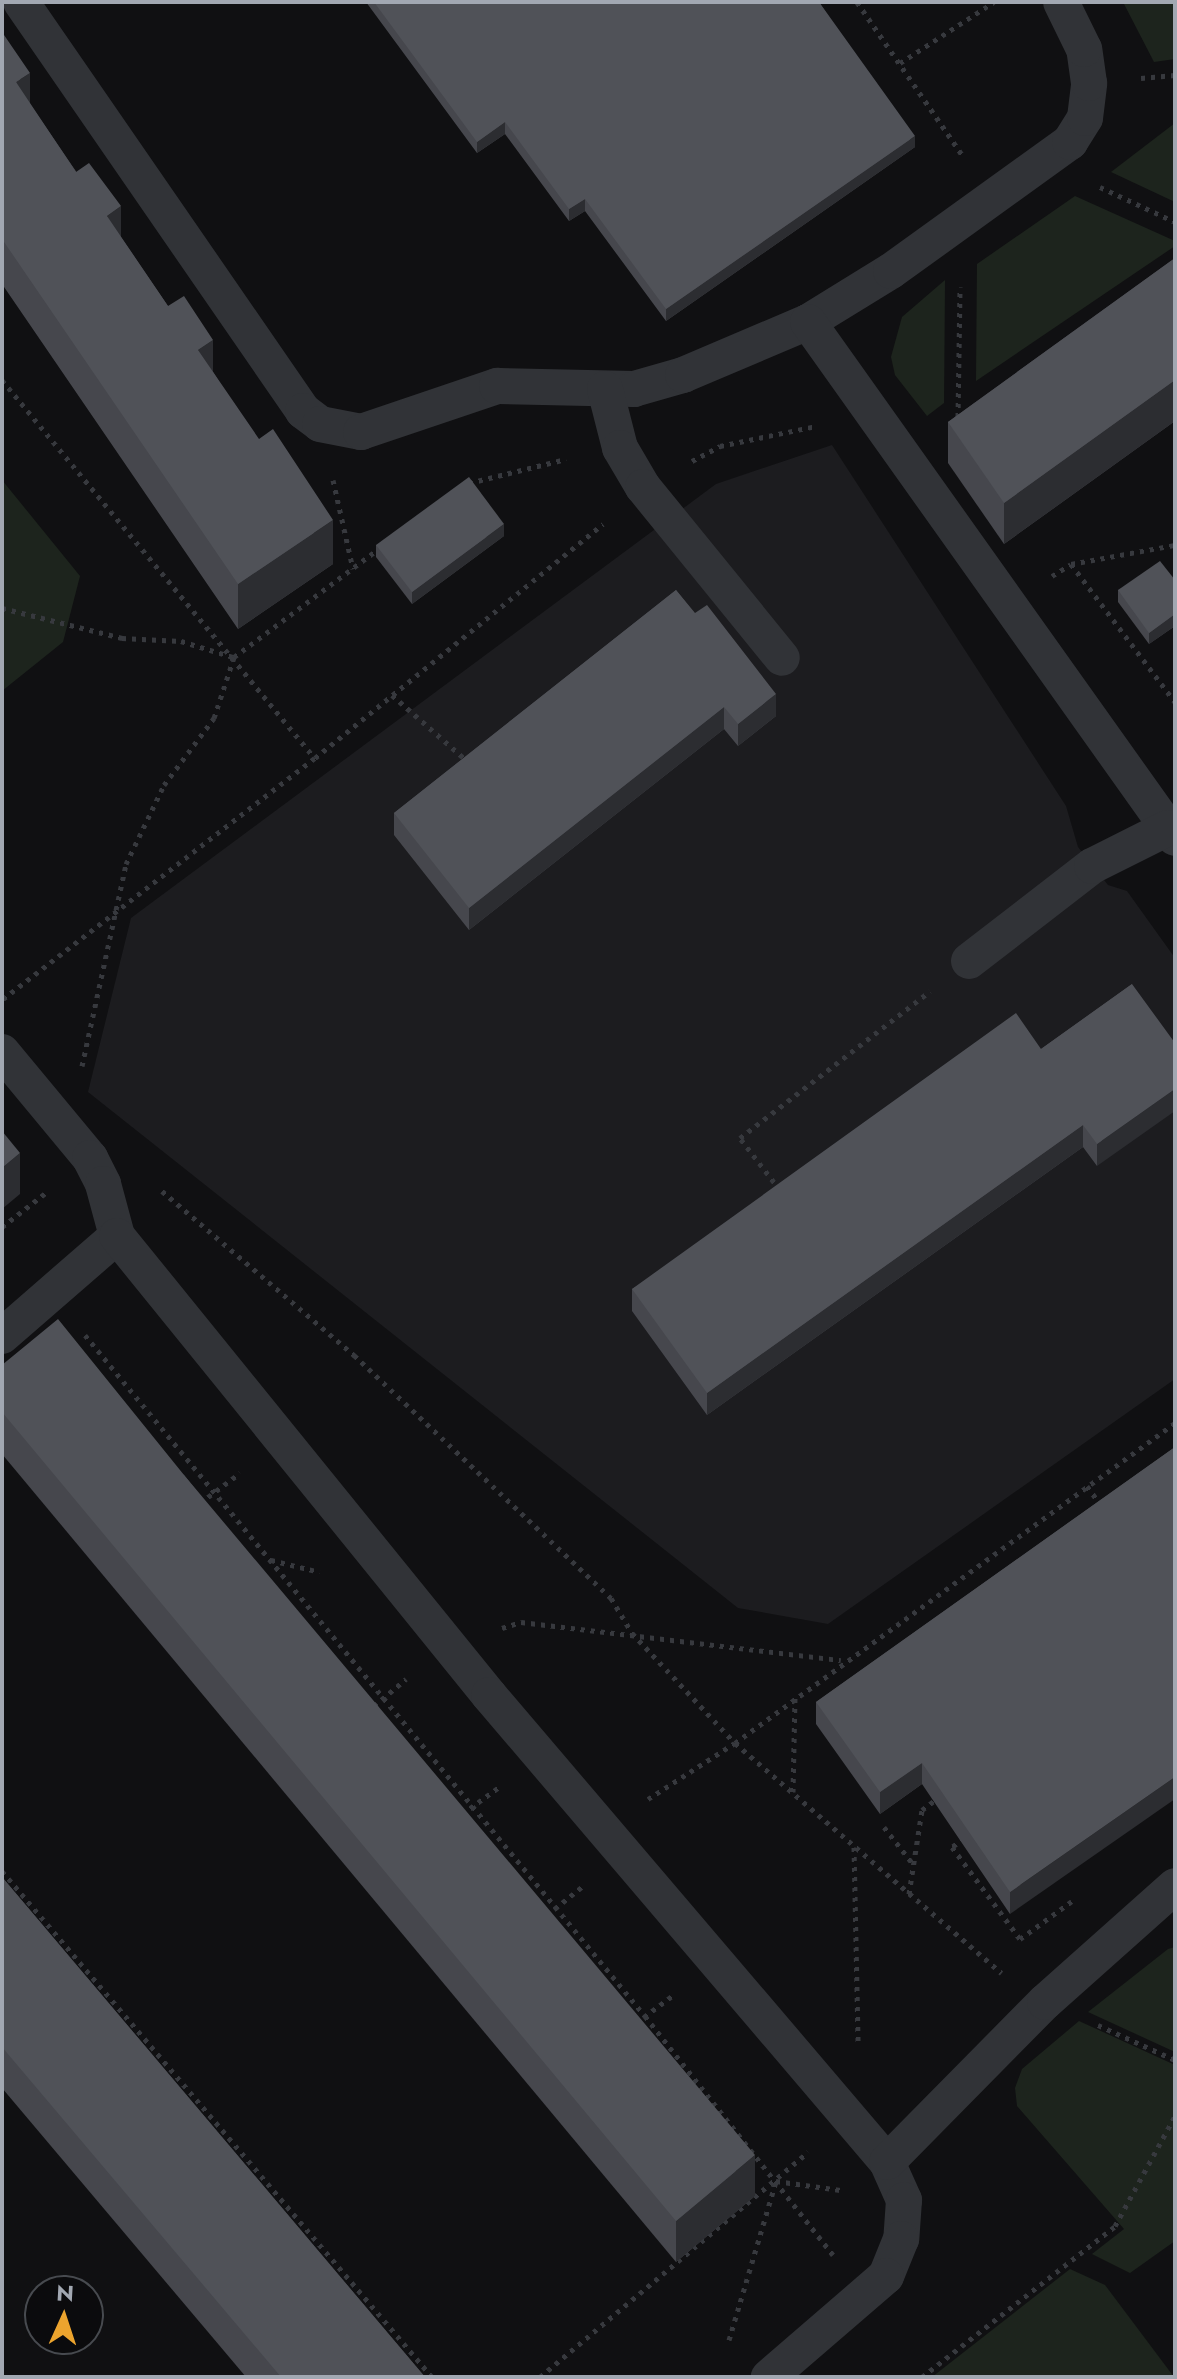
<!DOCTYPE html>
<style>
body{margin:0}
#map{position:relative;width:1177px;height:2379px;overflow:hidden;background:#101012;font-family:Jost,sans-serif}
div>[style]{position:absolute}
.built>*{inset:0;background:#1c1c1f}
.green>*{inset:0;background:#1d241d}
.path>*{height:5px;margin-top:-2.5px;transform-origin:0;background:repeating-linear-gradient(90deg,#37393e 0 4px,transparent 0 10px)}
.lane>*{height:36px;margin:-18px;padding:0 18px;transform-origin:18px;border-radius:18px;background:#313337}
.wall>*{inset:0;background:#46474d}
.shaded-wall>*{inset:0;background:#2c2d31}
.building>*{inset:0;background:#505258}
span{translate:-50% -50%;white-space:nowrap;text-align:center;line-height:1.15;-webkit-text-stroke:7px #0b0b0d;paint-order:stroke}
.frame{position:absolute;inset:0;border:4px solid #a2a8b2;pointer-events:none}
.north{position:absolute;left:24px;top:2275px;width:80px;height:80px;box-sizing:border-box;background:#0b0b0d;border:2px solid #474a4f;border-radius:50%;rotate:3deg;font-size:22px;font-weight:700;line-height:32px;text-align:center;color:#a2a8b2}
.north::after{content:'';display:block;margin:auto;width:28px;height:36px;background:#eca42e;clip-path:polygon(50% 0,100% 100%,50% 72%,0 100%)}
</style>
<div id="map">
<div class="built">
<i style="clip-path:polygon(832px 445px,1066px 806px,1078px 847px,1108px 885px,1127px 891px,1175px 958px,1175px 1379px,828px 1624px,738px 1608px,88px 1092px,131px 918px,716px 484px)"></i>
</div>
<div class="green">
<i style="clip-path:polygon(1123px 2px,1175px 2px,1175px 59px,1154px 62px)"></i>
<i style="clip-path:polygon(1175px 123px,1175px 202px,1111px 172px)"></i>
<i style="clip-path:polygon(1075px 196px,1175px 241px,1175px 246px,976px 381px,977px 264px)"></i>
<i style="clip-path:polygon(945px 280px,944px 403px,927px 416px,895px 375px,891px 357px,902px 317px)"></i>
<i style="clip-path:polygon(2px 480px,80px 576px,63px 642px,2px 691px)"></i>
<i style="clip-path:polygon(1175px 1947px,1175px 2052px,1088px 2012px,1168px 1949px)"></i>
<i style="clip-path:polygon(1079px 2021px,1175px 2065px,1175px 2241px,1130px 2273px,1092px 2254px,1124px 2229px,1017px 2106px,1015px 2088px,1022px 2069px)"></i>
<i style="clip-path:polygon(1070px 2269px,1105px 2285px,1174px 2377px,932px 2377px)"></i>
</div>
<div class="path">
<i style="left:857px;top:2px;width:186px;rotate:55.5deg"></i>
<i style="left:900px;top:63px;width:112px;rotate:-33deg"></i>
<i style="left:1141px;top:78px;width:34px;rotate:-5deg"></i>
<i style="left:1100px;top:187px;width:83px;rotate:25deg"></i>
<i style="left:2px;top:380px;width:491px;rotate:50.4deg"></i>
<i style="left:958px;top:417px;width:130px;rotate:-89.1deg"></i>
<i style="left:692px;top:461px;width:32px;rotate:-28deg"></i>
<i style="left:720px;top:446px;width:99px;rotate:-11.7deg"></i>
<i style="left:333px;top:480px;width:91px;rotate:77.3deg"></i>
<i style="left:469px;top:483px;width:100px;rotate:-13.9deg"></i>
<i style="left:1071px;top:564px;width:173px;rotate:53deg"></i>
<i style="left:1052px;top:576px;width:22px;rotate:-32deg"></i>
<i style="left:1071px;top:564px;width:106px;rotate:-10.4deg"></i>
<i style="left:2px;top:608px;width:124px;rotate:14deg"></i>
<i style="left:122px;top:638px;width:59px;rotate:2.9deg"></i>
<i style="left:181px;top:641px;width:54px;rotate:17.1deg"></i>
<i style="left:392px;top:695px;width:98px;rotate:41.3deg"></i>
<i style="left:3px;top:999px;width:394px;rotate:-37.7deg"></i>
<i style="left:315px;top:758px;width:371px;rotate:-39.1deg"></i>
<i style="left:82px;top:1066px;width:207px;rotate:-77.7deg"></i>
<i style="left:126px;top:864px;width:88px;rotate:-64.3deg"></i>
<i style="left:164px;top:785px;width:84px;rotate:-53.3deg"></i>
<i style="left:214px;top:718px;width:64px;rotate:-71.8deg"></i>
<i style="left:234px;top:657px;width:184px;rotate:-36.8deg"></i>
<i style="left:780px;top:1190px;width:66px;rotate:-127.6deg"></i>
<i style="left:740px;top:1138px;width:240px;rotate:-37.7deg"></i>
<i style="left:162px;top:1191px;width:253px;rotate:40.5deg"></i>
<i style="left:354px;top:1355px;width:354px;rotate:43.4deg"></i>
<i style="left:611px;top:1598px;width:41px;rotate:59deg"></i>
<i style="left:632px;top:1633px;width:151px;rotate:46.9deg"></i>
<i style="left:735px;top:1743px;width:352px;rotate:40.8deg"></i>
<i style="left:2px;top:1227px;width:58px;rotate:-38deg"></i>
<i style="left:85px;top:1335px;width:882px;rotate:50.57deg"></i>
<i style="left:645px;top:2016px;width:304px;rotate:51.8deg"></i>
<i style="left:1087px;top:1486px;width:24px;rotate:54deg"></i>
<i style="left:200px;top:1503px;width:50px;rotate:-36.9deg"></i>
<i style="left:271px;top:1560px;width:50px;rotate:13.8deg"></i>
<i style="left:502px;top:1628px;width:20px;rotate:-18deg"></i>
<i style="left:521px;top:1622px;width:322px;rotate:6.8deg"></i>
<i style="left:374px;top:1706px;width:42px;rotate:-40.2deg"></i>
<i style="left:793px;top:1792px;width:94px;rotate:-88.8deg"></i>
<i style="left:648px;top:1799px;width:103px;rotate:-32.8deg"></i>
<i style="left:735px;top:1743px;width:544px;rotate:-36.03deg"></i>
<i style="left:462px;top:1814px;width:46px;rotate:-36.1deg"></i>
<i style="left:884px;top:1827px;width:47px;rotate:51.9deg"></i>
<i style="left:964px;top:1838px;width:15px;rotate:143deg"></i>
<i style="left:952px;top:1847px;width:114px;rotate:53.5deg"></i>
<i style="left:1020px;top:1939px;width:64px;rotate:-36.2deg"></i>
<i style="left:854px;top:1847px;width:198px;rotate:88.8deg"></i>
<i style="left:2px;top:1871px;width:664px;rotate:49.64deg"></i>
<i style="left:909px;top:1894px;width:85px;rotate:-81.2deg"></i>
<i style="left:922px;top:1810px;width:21px;rotate:-37deg"></i>
<i style="left:547px;top:1915px;width:46px;rotate:-38.9deg"></i>
<i style="left:644px;top:2017px;width:38px;rotate:-37deg"></i>
<i style="left:1098px;top:2025px;width:85px;rotate:24.4deg"></i>
<i style="left:729px;top:2340px;width:166px;rotate:-73.5deg"></i>
<i style="left:776px;top:2181px;width:65px;rotate:8deg"></i>
<i style="left:540px;top:2377px;width:350px;rotate:-40deg"></i>
<i style="left:922px;top:2377px;width:245px;rotate:-38deg"></i>
<i style="left:1115px;top:2226px;width:125px;rotate:-61.4deg"></i>
</div>
<div class="lane">
<i style="left:21px;top:2px;width:497px;rotate:55.4deg"></i>
<i style="left:303px;top:411px;width:21px;rotate:37deg"></i>
<i style="left:320px;top:424px;width:42px;rotate:11deg"></i>
<i style="left:361px;top:432px;width:144px;rotate:-18.7deg"></i>
<i style="left:497px;top:386px;width:137px;rotate:1.3deg"></i>
<i style="left:634px;top:389px;width:51px;rotate:-15.9deg"></i>
<i style="left:683px;top:375px;width:136px;rotate:-23deg"></i>
<i style="left:808px;top:322px;width:97px;rotate:-31.6deg"></i>
<i style="left:891px;top:271px;width:221px;rotate:-35.8deg"></i>
<i style="left:1070px;top:142px;width:28px;rotate:-58deg"></i>
<i style="left:1085px;top:118px;width:35px;rotate:-83deg"></i>
<i style="left:1089px;top:83px;width:34px;rotate:-98deg"></i>
<i style="left:1084px;top:49px;width:52px;rotate:-116.1deg"></i>
<i style="left:808px;top:322px;width:633px;rotate:54.58deg"></i>
<i style="left:605px;top:389px;width:61px;rotate:75.7deg"></i>
<i style="left:620px;top:448px;width:45px;rotate:59.5deg"></i>
<i style="left:643px;top:487px;width:220px;rotate:50.9deg"></i>
<i style="left:969px;top:961px;width:155px;rotate:-37.7deg"></i>
<i style="left:1092px;top:866px;width:85px;rotate:-26.6deg"></i>
<i style="left:2px;top:1052px;width:138px;rotate:50.3deg"></i>
<i style="left:90px;top:1158px;width:29px;rotate:63deg"></i>
<i style="left:103px;top:1184px;width:54px;rotate:74.9deg"></i>
<i style="left:2px;top:1336px;width:152px;rotate:-41deg"></i>
<i style="left:117px;top:1236px;width:591px;rotate:50.98deg"></i>
<i style="left:489px;top:1695px;width:614px;rotate:49.56deg"></i>
<i style="left:887px;top:2162px;width:42px;rotate:65.9deg"></i>
<i style="left:904px;top:2200px;width:39px;rotate:94deg"></i>
<i style="left:901px;top:2239px;width:40px;rotate:112deg"></i>
<i style="left:886px;top:2276px;width:155px;rotate:139.2deg"></i>
<i style="left:887px;top:2162px;width:225px;rotate:-45.4deg"></i>
<i style="left:1045px;top:2002px;width:174px;rotate:-41.7deg"></i>
</div>
<div class="wall">
<i style="clip-path:polygon(366px 2px,819px 2px,915px 147px,666px 321px,585px 211px,569px 221px,505px 134px,477px 153px)"></i>
<i style="clip-path:polygon(2px 32px,30px 104px,213px 372px,333px 564px,238px 629px,2px 284px)"></i>
<i style="clip-path:polygon(1175px 258px,1175px 421px,1004px 544px,948px 463px,948px 422px)"></i>
<i style="clip-path:polygon(504px 536px,412px 604px,376px 557px,376px 545px)"></i>
<i style="clip-path:polygon(1175px 580px,1175px 626px,1149px 644px,1118px 602px,1118px 590px)"></i>
<i style="clip-path:polygon(676px 590px,776px 716px,738px 746px,724px 729px,469px 930px,394px 835px,394px 813px)"></i>
<i style="clip-path:polygon(1132px 984px,1097px 1166px,1083px 1147px,707px 1415px,632px 1311px,632px 1289px,1041px 1049px)"></i>
<i style="clip-path:polygon(2px 1365px,184px 1475px,755px 2196px,676px 2262px,2px 1454px)"></i>
<i style="clip-path:polygon(1175px 1447px,1010px 1914px,922px 1784px,880px 1814px,816px 1724px,816px 1702px)"></i>
<i style="clip-path:polygon(2px 1877px,425px 2377px,246px 2377px,2px 2088px)"></i>
</div>
<div class="shaded-wall">
<i style="clip-path:polygon(30px 73px,30px 118px,16px 82px)"></i>
<i style="clip-path:polygon(505px 122px,505px 134px,477px 153px,477px 142px)"></i>
<i style="clip-path:polygon(915px 136px,915px 147px,666px 321px,666px 309px)"></i>
<i style="clip-path:polygon(585px 199px,585px 211px,569px 221px,569px 209px)"></i>
<i style="clip-path:polygon(121px 206px,121px 250px,107px 216px)"></i>
<i style="clip-path:polygon(213px 340px,213px 385px,198px 350px)"></i>
<i style="clip-path:polygon(1175px 380px,1175px 421px,1004px 544px,1004px 503px)"></i>
<i style="clip-path:polygon(333px 520px,333px 564px,238px 629px,238px 584px)"></i>
<i style="clip-path:polygon(504px 524px,504px 536px,412px 604px,412px 592px)"></i>
<i style="clip-path:polygon(1175px 614px,1175px 626px,1149px 644px,1149px 633px)"></i>
<i style="clip-path:polygon(776px 694px,776px 716px,738px 746px,738px 724px)"></i>
<i style="clip-path:polygon(724px 707px,724px 729px,469px 930px,469px 908px)"></i>
<i style="clip-path:polygon(1175px 1089px,1175px 1111px,1097px 1166px,1097px 1144px)"></i>
<i style="clip-path:polygon(1083px 1125px,1083px 1147px,707px 1415px,707px 1393px)"></i>
<i style="clip-path:polygon(20px 1153px,20px 1194px,2px 1209px,2px 1168px)"></i>
<i style="clip-path:polygon(922px 1763px,922px 1784px,880px 1814px,880px 1792px)"></i>
<i style="clip-path:polygon(1175px 1777px,1175px 1799px,1010px 1914px,1010px 1892px)"></i>
<i style="clip-path:polygon(755px 2155px,755px 2196px,676px 2262px,676px 2221px)"></i>
</div>
<div class="building">
<i style="clip-path:polygon(374px 2px,819px 2px,915px 136px,666px 309px,585px 199px,569px 209px,505px 122px,477px 142px)"></i>
<i style="clip-path:polygon(2px 32px,30px 73px,16px 82px,76px 172px,89px 163px,121px 206px,107px 216px,168px 306px,184px 296px,213px 340px,198px 350px,259px 439px,273px 429px,333px 520px,238px 584px,2px 239px)"></i>
<i style="clip-path:polygon(1175px 258px,1175px 380px,1004px 503px,948px 422px)"></i>
<i style="clip-path:polygon(469px 477px,504px 524px,412px 592px,376px 545px)"></i>
<i style="clip-path:polygon(1160px 561px,1175px 580px,1175px 614px,1149px 633px,1118px 590px)"></i>
<i style="clip-path:polygon(676px 590px,695px 613px,707px 605px,776px 694px,738px 724px,724px 707px,469px 908px,394px 813px)"></i>
<i style="clip-path:polygon(1132px 984px,1175px 1043px,1175px 1089px,1097px 1144px,1083px 1125px,707px 1393px,632px 1289px,1016px 1013px,1041px 1049px)"></i>
<i style="clip-path:polygon(2px 1131px,20px 1153px,2px 1168px)"></i>
<i style="clip-path:polygon(58px 1319px,184px 1475px,755px 2155px,676px 2221px,2px 1412px,2px 1365px)"></i>
<i style="clip-path:polygon(1175px 1447px,1175px 1777px,1010px 1892px,922px 1763px,880px 1792px,816px 1702px)"></i>
<i style="clip-path:polygon(2px 1877px,425px 2377px,281px 2377px,2px 2047px)"></i>
</div>
<div class="frame"></div>
<div class="north">N</div>
</div>
